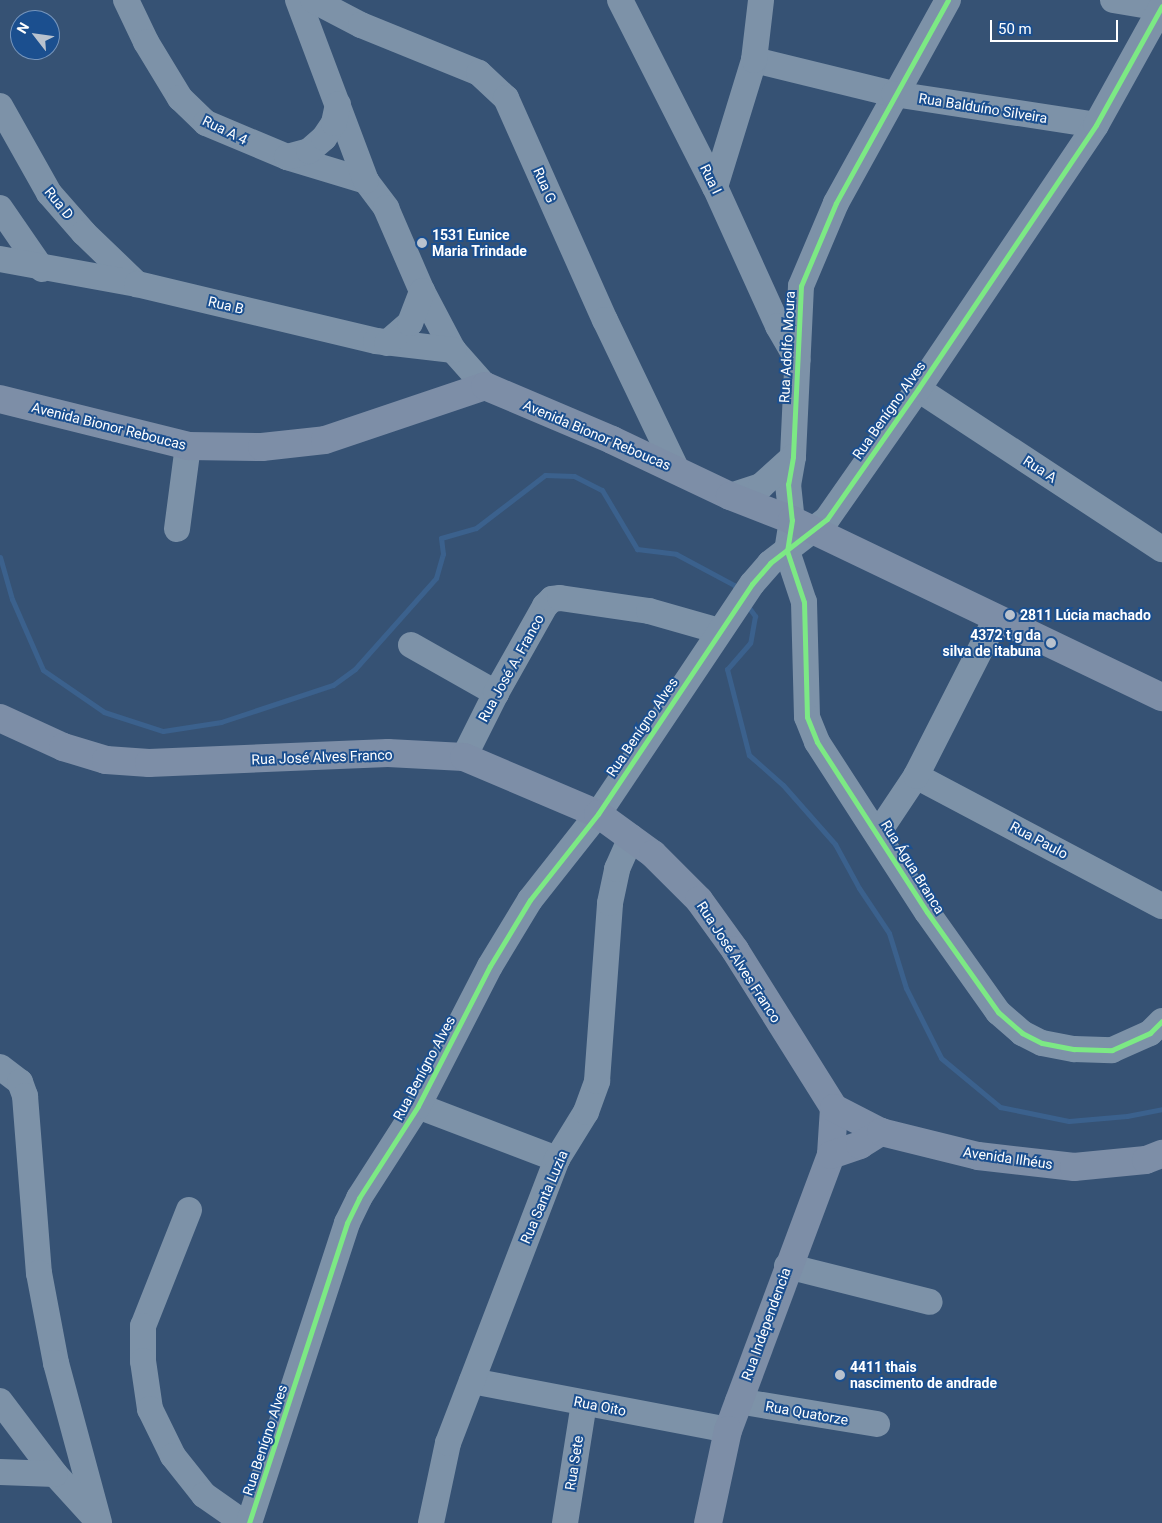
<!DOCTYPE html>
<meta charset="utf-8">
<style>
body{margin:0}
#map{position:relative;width:1162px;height:1523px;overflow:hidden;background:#365274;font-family:Roboto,sans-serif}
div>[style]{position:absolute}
.stream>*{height:5px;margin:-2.5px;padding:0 2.5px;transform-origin:2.5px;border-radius:2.5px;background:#3b618d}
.minor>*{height:26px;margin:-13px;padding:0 13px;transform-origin:13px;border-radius:13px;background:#7d92a8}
.major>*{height:28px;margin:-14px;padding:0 14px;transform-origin:14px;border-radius:14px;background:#7d8ea7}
.cycleway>*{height:5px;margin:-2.5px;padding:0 2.5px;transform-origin:2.5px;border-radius:2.5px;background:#7ce984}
.dots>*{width:14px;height:14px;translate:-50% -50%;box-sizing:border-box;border:2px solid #1b4f8f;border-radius:50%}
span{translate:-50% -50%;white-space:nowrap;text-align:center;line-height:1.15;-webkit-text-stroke:4px #1b4f8f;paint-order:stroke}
.street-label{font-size:14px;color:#fff}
.poi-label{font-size:14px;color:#fff;font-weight:700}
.left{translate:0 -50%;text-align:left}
.right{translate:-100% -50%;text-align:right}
.north{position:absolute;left:10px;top:10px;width:50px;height:50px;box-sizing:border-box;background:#1b4f8f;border:1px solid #7695bc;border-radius:50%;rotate:300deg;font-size:14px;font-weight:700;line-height:20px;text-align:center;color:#fff}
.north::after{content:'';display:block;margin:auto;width:18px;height:22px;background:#b9c2ce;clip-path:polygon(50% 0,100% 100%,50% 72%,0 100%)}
.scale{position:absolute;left:990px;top:20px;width:128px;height:22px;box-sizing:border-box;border:2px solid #fff;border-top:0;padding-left:6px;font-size:15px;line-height:18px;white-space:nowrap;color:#fff;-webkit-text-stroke:4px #1b4f8f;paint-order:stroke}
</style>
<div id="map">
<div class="stream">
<i style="left:0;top:557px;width:44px;rotate:74.1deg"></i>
<i style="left:12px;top:599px;width:77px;rotate:66.4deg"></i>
<i style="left:43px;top:670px;width:74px;rotate:34.5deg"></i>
<i style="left:104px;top:712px;width:62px;rotate:17.9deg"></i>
<i style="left:163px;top:731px;width:59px;rotate:-8.8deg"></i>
<i style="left:221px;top:722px;width:118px;rotate:-18.3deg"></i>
<i style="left:333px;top:685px;width:27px;rotate:-36deg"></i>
<i style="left:355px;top:669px;width:122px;rotate:-48.3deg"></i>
<i style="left:436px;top:578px;width:25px;rotate:-74deg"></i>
<i style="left:443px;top:554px;width:16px;rotate:-97deg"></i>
<i style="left:441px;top:538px;width:36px;rotate:-16deg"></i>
<i style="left:476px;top:528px;width:87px;rotate:-37.5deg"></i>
<i style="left:545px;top:475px;width:29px;rotate:2deg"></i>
<i style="left:574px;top:476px;width:31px;rotate:27deg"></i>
<i style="left:602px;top:490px;width:69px;rotate:59.3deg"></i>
<i style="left:637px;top:549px;width:39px;rotate:7deg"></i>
<i style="left:676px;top:554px;width:66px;rotate:28.1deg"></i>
<i style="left:734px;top:585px;width:8px;rotate:60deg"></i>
<i style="left:747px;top:605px;width:14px;rotate:54deg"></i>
<i style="left:755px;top:616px;width:27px;rotate:100deg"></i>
<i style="left:750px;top:643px;width:35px;rotate:131deg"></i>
<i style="left:727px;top:669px;width:89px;rotate:75.7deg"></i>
<i style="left:749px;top:755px;width:45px;rotate:41.4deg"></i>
<i style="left:783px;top:785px;width:79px;rotate:48.6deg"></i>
<i style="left:835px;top:844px;width:50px;rotate:61.4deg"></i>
<i style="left:859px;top:888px;width:54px;rotate:56.3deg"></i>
<i style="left:889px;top:933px;width:58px;rotate:72.8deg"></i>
<i style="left:906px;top:988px;width:78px;rotate:63.4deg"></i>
<i style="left:941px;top:1058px;width:77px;rotate:39.7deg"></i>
<i style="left:1000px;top:1107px;width:70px;rotate:11.5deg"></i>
<i style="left:1069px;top:1121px;width:58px;rotate:-4.9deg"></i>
<i style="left:1127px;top:1116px;width:36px;rotate:-11deg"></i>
</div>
<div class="minor">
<i style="left:126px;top:0;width:47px;rotate:64.5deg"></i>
<i style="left:146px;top:42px;width:66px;rotate:58.7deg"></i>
<i style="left:180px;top:98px;width:36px;rotate:44deg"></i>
<i style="left:206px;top:123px;width:88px;rotate:22.8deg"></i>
<i style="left:287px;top:157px;width:83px;rotate:16.9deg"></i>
<i style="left:366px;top:181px;width:34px;rotate:53deg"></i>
<i style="left:386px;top:208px;width:90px;rotate:66.6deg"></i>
<i style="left:422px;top:291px;width:67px;rotate:62.3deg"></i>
<i style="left:453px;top:350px;width:48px;rotate:48.4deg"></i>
<i style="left:298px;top:0;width:193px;rotate:69.4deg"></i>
<i style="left:313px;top:0;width:54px;rotate:27.5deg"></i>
<i style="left:361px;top:25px;width:127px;rotate:22.1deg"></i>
<i style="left:479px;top:73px;width:37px;rotate:43deg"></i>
<i style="left:506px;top:98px;width:243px;rotate:66deg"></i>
<i style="left:605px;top:320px;width:166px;rotate:64.4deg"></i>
<i style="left:620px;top:0;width:210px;rotate:63.1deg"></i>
<i style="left:715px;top:187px;width:153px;rotate:65.6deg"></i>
<i style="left:778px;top:326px;width:39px;rotate:60deg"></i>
<i style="left:948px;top:0;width:232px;rotate:118.9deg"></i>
<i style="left:836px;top:203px;width:90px;rotate:112.9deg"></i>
<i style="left:801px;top:286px;width:171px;rotate:92.7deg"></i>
<i style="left:793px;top:457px;width:27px;rotate:100deg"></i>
<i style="left:788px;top:484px;width:36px;rotate:84deg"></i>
<i style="left:792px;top:520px;width:31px;rotate:99deg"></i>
<i style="left:787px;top:551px;width:54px;rotate:71.6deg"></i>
<i style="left:804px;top:602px;width:115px;rotate:88.5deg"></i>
<i style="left:807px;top:717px;width:27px;rotate:68deg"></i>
<i style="left:817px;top:742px;width:202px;rotate:57.1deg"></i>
<i style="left:927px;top:912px;width:123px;rotate:54.6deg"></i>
<i style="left:998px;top:1012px;width:32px;rotate:41deg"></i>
<i style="left:1022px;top:1033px;width:22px;rotate:27deg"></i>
<i style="left:1042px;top:1043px;width:33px;rotate:11deg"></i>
<i style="left:1074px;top:1049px;width:38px;rotate:2deg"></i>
<i style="left:1112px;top:1050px;width:42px;rotate:-24.1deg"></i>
<i style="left:1150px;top:1033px;width:17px;rotate:-45deg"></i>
<i style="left:1113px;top:0;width:50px;rotate:9.3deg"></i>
<i style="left:754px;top:60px;width:144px;rotate:13.7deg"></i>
<i style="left:894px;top:94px;width:204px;rotate:8.7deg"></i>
<i style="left:0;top:106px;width:100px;rotate:60.6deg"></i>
<i style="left:49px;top:193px;width:53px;rotate:48.8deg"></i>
<i style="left:84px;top:233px;width:74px;rotate:43.9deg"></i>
<i style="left:287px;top:157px;width:23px;rotate:-15deg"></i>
<i style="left:309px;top:151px;width:20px;rotate:-41deg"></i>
<i style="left:324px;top:138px;width:18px;rotate:-56deg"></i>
<i style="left:334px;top:123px;width:19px;rotate:-78deg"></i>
<i style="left:715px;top:187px;width:133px;rotate:-72.9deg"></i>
<i style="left:754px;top:60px;width:60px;rotate:-83.3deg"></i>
<i style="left:0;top:208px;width:74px;rotate:55.5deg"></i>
<i style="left:0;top:259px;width:139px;rotate:10.3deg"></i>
<i style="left:137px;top:284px;width:246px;rotate:13.4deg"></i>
<i style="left:376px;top:341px;width:78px;rotate:6.7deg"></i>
<i style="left:387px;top:343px;width:30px;rotate:-41deg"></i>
<i style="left:410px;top:323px;width:34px;rotate:-69deg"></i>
<i style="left:918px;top:389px;width:292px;rotate:33.3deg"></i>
<i style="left:730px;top:496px;width:33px;rotate:-18deg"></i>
<i style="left:761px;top:486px;width:43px;rotate:-42.2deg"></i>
<i style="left:177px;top:529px;width:84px;rotate:-82.5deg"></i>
<i style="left:411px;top:645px;width:98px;rotate:29.5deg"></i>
<i style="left:464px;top:757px;width:72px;rotate:-63.4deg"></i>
<i style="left:496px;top:693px;width:100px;rotate:-60.6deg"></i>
<i style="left:545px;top:606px;width:10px;rotate:-45deg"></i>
<i style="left:552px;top:599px;width:8px;rotate:-7deg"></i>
<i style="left:560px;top:598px;width:90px;rotate:8.3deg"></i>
<i style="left:649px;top:611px;width:73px;rotate:15.9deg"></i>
<i style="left:916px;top:776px;width:278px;rotate:27.9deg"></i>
<i style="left:878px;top:833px;width:69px;rotate:-56.3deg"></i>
<i style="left:916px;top:776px;width:176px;rotate:-63deg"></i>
<i style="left:0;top:1067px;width:25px;rotate:37deg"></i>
<i style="left:20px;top:1082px;width:15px;rotate:70deg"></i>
<i style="left:25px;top:1096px;width:178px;rotate:85.5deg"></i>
<i style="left:39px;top:1273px;width:92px;rotate:79.3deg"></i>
<i style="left:56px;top:1363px;width:165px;rotate:74.9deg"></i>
<i style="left:418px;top:1106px;width:149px;rotate:20.9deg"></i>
<i style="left:189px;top:1210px;width:125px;rotate:111.6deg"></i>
<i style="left:143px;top:1326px;width:35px;rotate:90deg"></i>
<i style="left:143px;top:1361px;width:49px;rotate:81.7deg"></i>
<i style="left:150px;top:1409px;width:52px;rotate:63.9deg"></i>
<i style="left:173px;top:1456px;width:50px;rotate:51.5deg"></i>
<i style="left:204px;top:1495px;width:49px;rotate:35deg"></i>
<i style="left:787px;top:1266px;width:147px;rotate:14.1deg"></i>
<i style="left:472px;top:1381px;width:261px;rotate:10.8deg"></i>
<i style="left:0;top:1401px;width:91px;rotate:53deg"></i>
<i style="left:55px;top:1474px;width:61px;rotate:47.7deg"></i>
<i style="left:738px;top:1401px;width:141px;rotate:9.4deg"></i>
<i style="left:0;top:1472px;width:55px;rotate:2.1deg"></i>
<i style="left:249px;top:1523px;width:316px;rotate:-71.9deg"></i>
<i style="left:347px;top:1223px;width:28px;rotate:-64deg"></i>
<i style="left:359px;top:1198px;width:109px;rotate:-57.3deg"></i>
<i style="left:418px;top:1106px;width:157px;rotate:-62.8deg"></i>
<i style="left:490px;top:966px;width:77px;rotate:-58.8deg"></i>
<i style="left:530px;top:900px;width:110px;rotate:-51.7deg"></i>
<i style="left:598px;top:814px;width:277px;rotate:-56.2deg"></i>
<i style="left:752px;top:584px;width:28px;rotate:-49deg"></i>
<i style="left:770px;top:563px;width:72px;rotate:-37.7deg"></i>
<i style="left:827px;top:519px;width:159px;rotate:-55deg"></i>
<i style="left:918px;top:389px;width:318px;rotate:-56deg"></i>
<i style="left:1096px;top:125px;width:136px;rotate:-61deg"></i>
<i style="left:431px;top:1523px;width:82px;rotate:-78deg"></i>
<i style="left:448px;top:1443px;width:304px;rotate:-69deg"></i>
<i style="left:557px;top:1159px;width:55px;rotate:-58.3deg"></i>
<i style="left:586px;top:1112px;width:33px;rotate:-70deg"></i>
<i style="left:597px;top:1081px;width:178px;rotate:-85.8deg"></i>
<i style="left:610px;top:903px;width:35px;rotate:-78deg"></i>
<i style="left:617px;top:869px;width:35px;rotate:-66deg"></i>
<i style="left:565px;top:1523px;width:121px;rotate:-81deg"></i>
</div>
<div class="major">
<i style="left:0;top:399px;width:194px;rotate:14deg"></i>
<i style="left:188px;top:446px;width:74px;rotate:0.8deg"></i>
<i style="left:262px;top:447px;width:63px;rotate:-6.3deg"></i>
<i style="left:325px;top:440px;width:169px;rotate:-18.6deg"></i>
<i style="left:485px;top:386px;width:138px;rotate:23deg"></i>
<i style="left:612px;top:440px;width:131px;rotate:25.4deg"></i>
<i style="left:730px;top:496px;width:66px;rotate:21.2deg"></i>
<i style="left:792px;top:520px;width:410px;rotate:25.6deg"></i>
<i style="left:0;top:718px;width:69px;rotate:24.7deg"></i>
<i style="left:63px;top:747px;width:45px;rotate:16.8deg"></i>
<i style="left:106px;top:760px;width:43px;rotate:4deg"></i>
<i style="left:149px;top:763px;width:239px;rotate:-2.4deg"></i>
<i style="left:388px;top:753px;width:76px;rotate:3deg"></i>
<i style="left:464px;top:757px;width:146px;rotate:23deg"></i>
<i style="left:598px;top:814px;width:68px;rotate:36deg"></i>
<i style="left:653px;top:854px;width:65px;rotate:45deg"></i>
<i style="left:699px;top:900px;width:62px;rotate:54.2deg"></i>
<i style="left:735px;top:950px;width:186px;rotate:57.9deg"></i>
<i style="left:834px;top:1108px;width:47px;rotate:93.7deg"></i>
<i style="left:831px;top:1155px;width:294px;rotate:110.5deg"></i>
<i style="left:728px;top:1430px;width:95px;rotate:102.1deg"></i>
<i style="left:834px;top:1108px;width:53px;rotate:27.1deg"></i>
<i style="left:831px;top:1155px;width:31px;rotate:-19deg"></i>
<i style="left:860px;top:1145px;width:25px;rotate:-32deg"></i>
<i style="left:881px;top:1132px;width:100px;rotate:13.9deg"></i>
<i style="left:978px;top:1156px;width:97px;rotate:6.5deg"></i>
<i style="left:1074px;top:1167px;width:72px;rotate:-5.6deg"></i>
<i style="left:1146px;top:1160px;width:17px;rotate:-21deg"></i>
</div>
<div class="cycleway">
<i style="left:948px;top:0;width:232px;rotate:118.9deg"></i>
<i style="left:836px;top:203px;width:90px;rotate:112.9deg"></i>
<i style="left:801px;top:286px;width:171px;rotate:92.7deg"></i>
<i style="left:793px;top:457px;width:27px;rotate:100deg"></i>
<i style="left:788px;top:484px;width:36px;rotate:84deg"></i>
<i style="left:792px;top:520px;width:31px;rotate:99deg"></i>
<i style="left:787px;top:551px;width:54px;rotate:71.6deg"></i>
<i style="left:804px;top:602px;width:115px;rotate:88.5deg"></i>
<i style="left:807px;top:717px;width:27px;rotate:68deg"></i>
<i style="left:817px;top:742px;width:202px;rotate:57.1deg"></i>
<i style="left:927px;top:912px;width:123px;rotate:54.6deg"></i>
<i style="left:998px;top:1012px;width:32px;rotate:41deg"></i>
<i style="left:1022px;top:1033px;width:22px;rotate:27deg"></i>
<i style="left:1042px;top:1043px;width:33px;rotate:11deg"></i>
<i style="left:1074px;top:1049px;width:38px;rotate:2deg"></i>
<i style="left:1112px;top:1050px;width:42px;rotate:-24.1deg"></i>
<i style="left:1150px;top:1033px;width:17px;rotate:-45deg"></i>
<i style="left:249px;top:1523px;width:316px;rotate:-71.9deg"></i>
<i style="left:347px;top:1223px;width:28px;rotate:-64deg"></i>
<i style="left:359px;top:1198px;width:109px;rotate:-57.3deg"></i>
<i style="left:418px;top:1106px;width:157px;rotate:-62.8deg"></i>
<i style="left:490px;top:966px;width:77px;rotate:-58.8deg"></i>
<i style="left:530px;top:900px;width:110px;rotate:-51.7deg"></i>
<i style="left:598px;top:814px;width:277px;rotate:-56.2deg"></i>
<i style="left:752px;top:584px;width:28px;rotate:-49deg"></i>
<i style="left:770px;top:563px;width:72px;rotate:-37.7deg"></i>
<i style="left:827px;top:519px;width:159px;rotate:-55deg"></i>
<i style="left:918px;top:389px;width:318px;rotate:-56deg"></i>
<i style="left:1096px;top:125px;width:136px;rotate:-61deg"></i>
</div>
<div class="dots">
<i style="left:422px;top:243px;background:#b9c2ce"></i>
<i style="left:1010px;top:615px;background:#b9c2ce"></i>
<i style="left:1051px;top:643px;background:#b9c2ce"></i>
<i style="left:840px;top:1375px;background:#b9c2ce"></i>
</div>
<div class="street-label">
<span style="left:983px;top:108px;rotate:9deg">Rua Balduíno Silveira</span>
<span style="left:225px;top:130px;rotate:26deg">Rua A 4</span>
<span style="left:711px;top:179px;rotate:64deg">Rua I</span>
<span style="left:545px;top:185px;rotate:66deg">Rua G</span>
<span style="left:59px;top:203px;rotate:51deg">Rua D</span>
<span style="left:226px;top:305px;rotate:13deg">Rua B</span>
<span style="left:787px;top:347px;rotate:-87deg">Rua Adolfo Moura</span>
<span style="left:889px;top:410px;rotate:-55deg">Rua Benígno Alves</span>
<span style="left:109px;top:426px;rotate:14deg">Avenida Bionor Reboucas</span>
<span style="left:597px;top:435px;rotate:23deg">Avenida Bionor Reboucas</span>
<span style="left:1040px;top:469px;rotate:33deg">Rua A</span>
<span style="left:511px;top:668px;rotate:-61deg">Rua José A. Franco</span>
<span style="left:642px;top:727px;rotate:-56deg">Rua Benígno Alves</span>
<span style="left:322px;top:757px;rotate:-2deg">Rua José Alves Franco</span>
<span style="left:1039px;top:840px;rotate:28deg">Rua Paulo</span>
<span style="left:913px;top:867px;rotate:58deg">Rua Água Branca</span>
<span style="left:739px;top:962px;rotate:57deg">Rua José Alves Franco</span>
<span style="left:424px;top:1068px;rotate:-62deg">Rua Benígno Alves</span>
<span style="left:1008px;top:1158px;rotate:8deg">Avenida Ilhéus</span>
<span style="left:544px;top:1197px;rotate:-67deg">Rua Santa Luzia</span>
<span style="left:766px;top:1324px;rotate:-70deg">Rua Independencia</span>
<span style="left:600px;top:1406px;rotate:11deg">Rua Oito</span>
<span style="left:807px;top:1413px;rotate:10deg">Rua Quatorze</span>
<span style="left:265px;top:1440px;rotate:-72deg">Rua Benígno Alves</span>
<span style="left:574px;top:1463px;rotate:-81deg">Rua Sete</span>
</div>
<div class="poi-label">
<span class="left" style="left:432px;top:243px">1531 Eunice<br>Maria Trindade</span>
<span class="left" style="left:1020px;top:615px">2811 Lúcia machado</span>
<span class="right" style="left:1041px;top:643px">4372 t g da<br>silva de itabuna</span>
<span class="left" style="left:850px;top:1375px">4411 thais<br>nascimento de andrade</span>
</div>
<div class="north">N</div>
<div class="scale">50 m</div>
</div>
